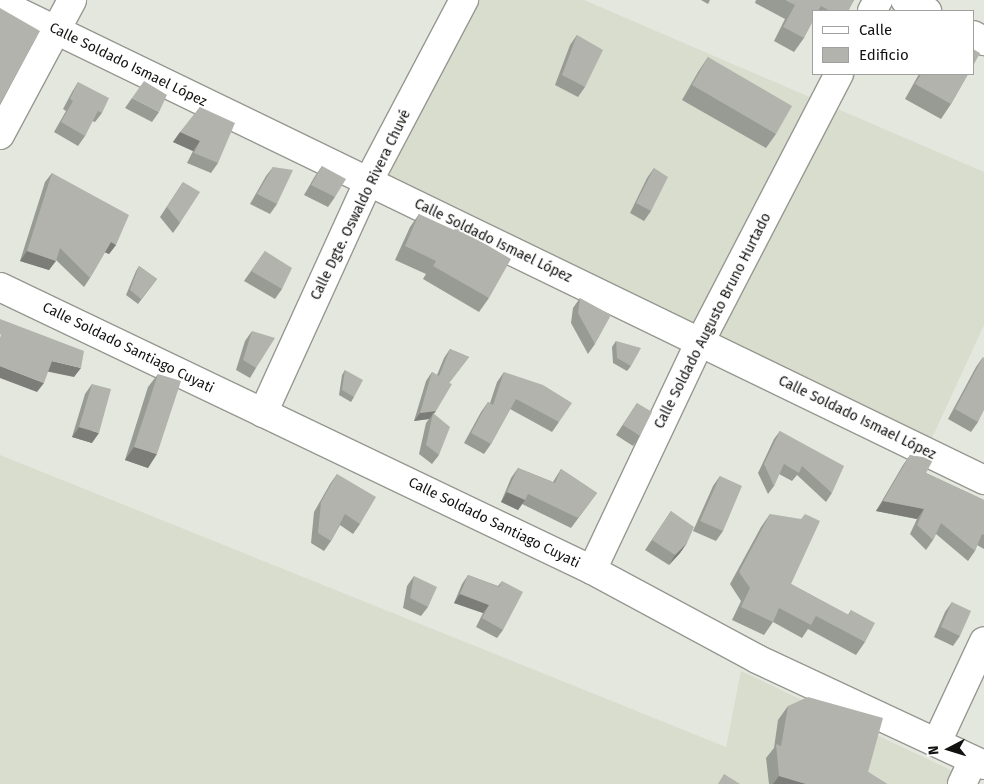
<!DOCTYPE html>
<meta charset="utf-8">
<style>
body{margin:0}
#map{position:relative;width:984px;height:784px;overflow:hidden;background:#e4e7de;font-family:"Fira Sans",sans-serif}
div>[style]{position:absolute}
.built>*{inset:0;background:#d8ddce}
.roads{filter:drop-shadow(1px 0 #969891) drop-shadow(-1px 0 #969891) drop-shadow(0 1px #969891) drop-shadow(0 -1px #969891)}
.minor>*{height:28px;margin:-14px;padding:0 14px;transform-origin:14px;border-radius:14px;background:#fff}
.wall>*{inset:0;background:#989a94}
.shaded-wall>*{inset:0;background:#7c7d78}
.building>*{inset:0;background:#b1b3ac}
span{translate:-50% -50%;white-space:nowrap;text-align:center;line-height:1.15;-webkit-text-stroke:4px #fff;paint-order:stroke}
.street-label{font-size:14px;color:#121310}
.legend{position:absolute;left:812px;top:10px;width:162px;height:65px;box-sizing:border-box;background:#fff;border:1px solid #a0a19f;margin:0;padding:6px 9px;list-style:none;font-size:15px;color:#121310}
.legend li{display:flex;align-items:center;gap:10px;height:25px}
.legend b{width:25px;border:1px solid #a0a19f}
.north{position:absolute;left:924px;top:724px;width:50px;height:50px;-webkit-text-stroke:4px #fff;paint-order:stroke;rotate:265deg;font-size:14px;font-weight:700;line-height:20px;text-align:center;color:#121310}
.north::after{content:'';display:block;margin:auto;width:18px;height:22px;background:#121310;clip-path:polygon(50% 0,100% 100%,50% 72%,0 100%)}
</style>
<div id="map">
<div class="built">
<i style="clip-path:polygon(464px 0,584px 0,984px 172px,984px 325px,926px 451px,369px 180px)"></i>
<i style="clip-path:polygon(0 455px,726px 747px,741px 671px,957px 773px,952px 784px,0 784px)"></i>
</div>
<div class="roads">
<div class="minor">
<i style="left:905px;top:0;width:25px;rotate:27deg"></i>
<i style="left:0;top:3px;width:1094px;rotate:25.86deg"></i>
<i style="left:872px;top:11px;width:13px;rotate:-61deg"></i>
<i style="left:973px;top:35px;width:13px;rotate:29deg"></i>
<i style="left:0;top:135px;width:153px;rotate:-61.9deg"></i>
<i style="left:0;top:287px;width:656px;rotate:25.55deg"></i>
<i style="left:592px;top:570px;width:187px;rotate:28.3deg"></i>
<i style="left:757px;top:659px;width:251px;rotate:25deg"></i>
<i style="left:263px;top:413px;width:256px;rotate:-65.5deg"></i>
<i style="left:369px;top:180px;width:204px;rotate:-62.2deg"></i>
<i style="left:592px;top:570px;width:252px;rotate:-64.7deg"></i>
<i style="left:700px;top:342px;width:302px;rotate:-62.6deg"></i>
<i style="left:937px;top:742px;width:111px;rotate:-65deg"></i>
<i style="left:962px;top:784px;width:26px;rotate:-65deg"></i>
</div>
</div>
<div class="wall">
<i style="clip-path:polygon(701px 0,710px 0,708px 4px)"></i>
<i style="clip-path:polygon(756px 0,854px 0,848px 11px,813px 11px,804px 38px,794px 52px,774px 41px,785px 19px,755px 3px)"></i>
<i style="clip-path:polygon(577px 35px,585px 87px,578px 97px,555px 85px,570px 45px)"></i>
<i style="clip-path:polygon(708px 57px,776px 134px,766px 148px,682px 100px,698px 72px)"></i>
<i style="clip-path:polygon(919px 74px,968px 74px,951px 104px,941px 119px,905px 99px)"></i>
<i style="clip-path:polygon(78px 82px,102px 113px,95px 122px,92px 121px,85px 136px,78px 146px,54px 132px,66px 111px,63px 109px,72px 92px)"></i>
<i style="clip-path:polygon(132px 98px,159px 112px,152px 122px,125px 108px)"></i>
<i style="clip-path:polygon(200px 107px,218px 163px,211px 173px,187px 163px,193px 151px,173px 142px)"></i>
<i style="clip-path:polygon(322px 166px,335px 197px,328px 207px,304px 195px,315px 176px)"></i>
<i style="clip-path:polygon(273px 167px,277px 204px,270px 214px,250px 204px,266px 176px)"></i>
<i style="clip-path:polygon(654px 168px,651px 211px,644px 221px,630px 213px,647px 178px)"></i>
<i style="clip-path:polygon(52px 173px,116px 245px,109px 254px,105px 252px,90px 278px,84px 287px,56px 260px,49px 270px,20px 261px,45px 182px)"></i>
<i style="clip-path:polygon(183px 182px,180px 223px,173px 233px,160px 217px)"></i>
<i style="clip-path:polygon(419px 214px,489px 298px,479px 312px,423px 279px,426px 274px,395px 260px,410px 227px)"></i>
<i style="clip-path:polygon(265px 251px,282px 289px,275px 299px,244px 281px)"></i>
<i style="clip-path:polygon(139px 266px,157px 279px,138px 304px,126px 295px,136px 271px)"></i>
<i style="clip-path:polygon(580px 298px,595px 344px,588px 354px,571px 323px,573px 308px)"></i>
<i style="clip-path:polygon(252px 331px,256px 368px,250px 378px,236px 370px,245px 341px)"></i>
<i style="clip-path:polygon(616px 341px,631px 366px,627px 371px,613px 363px,612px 347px)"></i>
<i style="clip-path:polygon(450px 349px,469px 357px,449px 383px,434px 414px,439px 455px,432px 464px,419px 454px,426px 423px,429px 419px,414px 421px,426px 381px,432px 372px,437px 375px,444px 358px)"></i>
<i style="clip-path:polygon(983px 357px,978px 422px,971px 432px,948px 419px,976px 367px)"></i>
<i style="clip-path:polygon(345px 370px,354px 397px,351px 402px,339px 395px,342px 375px)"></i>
<i style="clip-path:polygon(504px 372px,559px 422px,552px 432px,510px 409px,491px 444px,484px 454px,464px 443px,481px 412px,488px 402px,490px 403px,497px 382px)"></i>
<i style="clip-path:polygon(158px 374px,148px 468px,125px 460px,148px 387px)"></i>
<i style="clip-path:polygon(92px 384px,92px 443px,72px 437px,85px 394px)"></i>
<i style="clip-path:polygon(637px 403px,640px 436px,633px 446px,616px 435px)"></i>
<i style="clip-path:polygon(780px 431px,832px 493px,826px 502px,797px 475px,792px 481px,779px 474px,774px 486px,768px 494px,758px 473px,774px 439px)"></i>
<i style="clip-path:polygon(910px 455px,926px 473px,984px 500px,984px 549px,977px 545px,975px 551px,968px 561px,936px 534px,933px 540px,926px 550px,910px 534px,917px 519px,876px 511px,903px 465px)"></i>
<i style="clip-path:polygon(518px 468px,553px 482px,561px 469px,597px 493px,571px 528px,522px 504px,518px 510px,501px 502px,511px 478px)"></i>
<i style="clip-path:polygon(337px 474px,360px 524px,353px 534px,340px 525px,331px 541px,324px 551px,311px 543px,314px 512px,330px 484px)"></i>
<i style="clip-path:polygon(720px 476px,723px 531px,716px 541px,693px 531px,713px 486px)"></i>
<i style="clip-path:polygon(671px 511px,687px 543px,680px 553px,669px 565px,645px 550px)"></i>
<i style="clip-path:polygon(770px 514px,791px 584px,848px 615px,851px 610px,865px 642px,856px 655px,808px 629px,802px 638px,773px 622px,764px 635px,732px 620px,741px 601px,730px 584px,761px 527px)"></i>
<i style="clip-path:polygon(468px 575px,498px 586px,502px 581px,503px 630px,497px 638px,476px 627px,483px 613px,454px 603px,462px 584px)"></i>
<i style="clip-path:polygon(414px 576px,428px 607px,421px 616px,403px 608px,407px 586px)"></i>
<i style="clip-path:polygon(952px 602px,960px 636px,953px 646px,934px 637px,945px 612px)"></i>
<i style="clip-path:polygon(788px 706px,868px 772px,887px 784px,769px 784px,766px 758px,774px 748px,778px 720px)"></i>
</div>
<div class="shaded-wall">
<i style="clip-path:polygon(180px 132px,200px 141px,193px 151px,173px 142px)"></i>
<i style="clip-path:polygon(111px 242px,116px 245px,109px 254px,104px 252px)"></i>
<i style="clip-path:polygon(27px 251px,56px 261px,49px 270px,20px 261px)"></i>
<i style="clip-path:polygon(52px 361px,81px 368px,74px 377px,45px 371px)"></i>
<i style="clip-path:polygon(0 366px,44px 383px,37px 392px,0 378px)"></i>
<i style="clip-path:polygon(436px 411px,429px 419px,414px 421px,420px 413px)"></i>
<i style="clip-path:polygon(79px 427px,99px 433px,92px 443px,72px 437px)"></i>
<i style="clip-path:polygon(134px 447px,157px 454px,148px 468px,125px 460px)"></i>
<i style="clip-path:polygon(507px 492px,525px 500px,518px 510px,501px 502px)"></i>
<i style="clip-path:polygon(883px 501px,924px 509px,917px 519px,876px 511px)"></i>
<i style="clip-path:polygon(687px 543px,680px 553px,669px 565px,675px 555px)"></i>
<i style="clip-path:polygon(460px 594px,489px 605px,483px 613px,454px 603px)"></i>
<i style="clip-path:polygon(779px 776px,806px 784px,773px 784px)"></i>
</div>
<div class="building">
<i style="clip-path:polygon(785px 0,854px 0,848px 11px,830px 11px,821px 6px,818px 11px,813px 11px,813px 21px,804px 38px,783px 27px,795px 5px)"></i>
<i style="clip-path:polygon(0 8px,40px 31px,0 104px)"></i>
<i style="clip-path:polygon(577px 35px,603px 50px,585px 87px,562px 75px)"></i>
<i style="clip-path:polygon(973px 49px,980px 53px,973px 66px)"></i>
<i style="clip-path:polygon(708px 57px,792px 106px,776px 134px,692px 85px)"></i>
<i style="clip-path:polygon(921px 74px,968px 74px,951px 104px,915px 84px)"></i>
<i style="clip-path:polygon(144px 81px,167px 95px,159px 112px,132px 98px)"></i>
<i style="clip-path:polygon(78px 82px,109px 98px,102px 113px,98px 111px,85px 136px,61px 122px,73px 101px,70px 99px)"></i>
<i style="clip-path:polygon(200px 107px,235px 123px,218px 163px,194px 153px,200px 141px,180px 132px)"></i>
<i style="clip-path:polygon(322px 166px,346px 179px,335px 197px,311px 185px)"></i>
<i style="clip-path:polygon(273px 167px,293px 170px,277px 204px,257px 194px)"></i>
<i style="clip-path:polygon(654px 168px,668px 177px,651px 211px,636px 203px)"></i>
<i style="clip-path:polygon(52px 173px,129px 215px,116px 245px,111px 242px,90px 278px,60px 248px,56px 261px,27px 251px)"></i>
<i style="clip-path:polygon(183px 182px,200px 192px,180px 223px,167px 207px)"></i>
<i style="clip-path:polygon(419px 214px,454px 230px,456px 227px,511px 259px,489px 298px,433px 266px,436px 261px,405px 246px)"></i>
<i style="clip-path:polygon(265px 251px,292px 268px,282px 289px,251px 271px)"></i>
<i style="clip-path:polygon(139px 266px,157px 279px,141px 299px,130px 290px)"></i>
<i style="clip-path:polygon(580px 298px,611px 315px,595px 344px,578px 313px)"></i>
<i style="clip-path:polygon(0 319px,84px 351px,81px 368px,52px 361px,44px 383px,0 366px,0 338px,1px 335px,0 334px)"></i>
<i style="clip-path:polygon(252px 331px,275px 338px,256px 368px,243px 360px)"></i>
<i style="clip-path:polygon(616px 341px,641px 348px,631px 366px,617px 358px)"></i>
<i style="clip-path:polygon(450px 349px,469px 357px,449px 383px,452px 384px,436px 411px,420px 413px,432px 372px,439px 376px)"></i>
<i style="clip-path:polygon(983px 357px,984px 358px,984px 410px,978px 422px,955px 409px)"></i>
<i style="clip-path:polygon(345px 370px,363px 380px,354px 397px,342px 390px)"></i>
<i style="clip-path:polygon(504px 372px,543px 385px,572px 403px,559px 422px,516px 399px,491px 444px,471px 433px,488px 402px,493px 405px)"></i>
<i style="clip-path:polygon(158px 374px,181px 381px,157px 454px,134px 447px)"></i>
<i style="clip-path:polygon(92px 384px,111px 389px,99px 433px,79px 427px)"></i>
<i style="clip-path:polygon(637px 403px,652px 412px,640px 436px,623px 425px)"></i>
<i style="clip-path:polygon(433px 413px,450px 427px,439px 455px,426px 445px)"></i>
<i style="clip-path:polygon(780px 431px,844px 466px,832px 493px,802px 466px,799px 473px,784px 464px,774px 486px,764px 464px)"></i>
<i style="clip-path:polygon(910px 455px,929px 458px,933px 460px,926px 473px,984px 500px,984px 535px,982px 534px,975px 551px,941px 523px,933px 540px,917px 525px,924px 509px,883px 501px)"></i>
<i style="clip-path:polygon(518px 468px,555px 483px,561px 469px,597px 493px,578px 518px,528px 494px,525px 500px,507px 492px)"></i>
<i style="clip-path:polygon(337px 474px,376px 497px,360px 524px,345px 514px,331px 541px,318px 533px,321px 502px)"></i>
<i style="clip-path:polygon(720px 476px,742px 486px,723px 531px,700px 521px)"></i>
<i style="clip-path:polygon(671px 511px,694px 527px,687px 543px,675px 555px,652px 540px)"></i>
<i style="clip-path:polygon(770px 514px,801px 519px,805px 514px,820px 521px,791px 584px,849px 615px,851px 610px,875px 623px,865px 642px,816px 616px,811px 625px,779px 608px,773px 622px,741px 607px,750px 588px,739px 572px)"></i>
<i style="clip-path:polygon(468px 575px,499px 587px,502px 581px,523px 592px,503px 630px,482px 618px,489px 605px,460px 594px)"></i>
<i style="clip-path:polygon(414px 576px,437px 587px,428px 607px,410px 598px)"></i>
<i style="clip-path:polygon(952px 602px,971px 611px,960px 636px,941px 627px)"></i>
<i style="clip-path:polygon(808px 697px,883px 718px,868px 772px,887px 784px,806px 784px,779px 776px,776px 744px,781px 746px,788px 706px)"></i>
<i style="clip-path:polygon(724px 774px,740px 784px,718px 784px)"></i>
</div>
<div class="street-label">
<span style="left:128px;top:65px;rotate:26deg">Calle Soldado Ismael López</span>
<span style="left:361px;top:205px;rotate:-64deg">Calle Dgte. Oswaldo Rivera Chuvé</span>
<span style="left:493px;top:241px;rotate:26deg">Calle Soldado Ismael López</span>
<span style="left:713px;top:321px;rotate:-63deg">Calle Soldado Augusto Bruno Hurtado</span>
<span style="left:128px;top:348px;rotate:26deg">Calle Soldado Santiago Cuyati</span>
<span style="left:857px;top:418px;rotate:26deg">Calle Soldado Ismael López</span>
<span style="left:494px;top:523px;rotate:26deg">Calle Soldado Santiago Cuyati</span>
</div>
<ul class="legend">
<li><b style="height:6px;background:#fff"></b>Calle</li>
<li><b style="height:14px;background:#b1b3ac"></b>Edificio</li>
</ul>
<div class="north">N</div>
</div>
